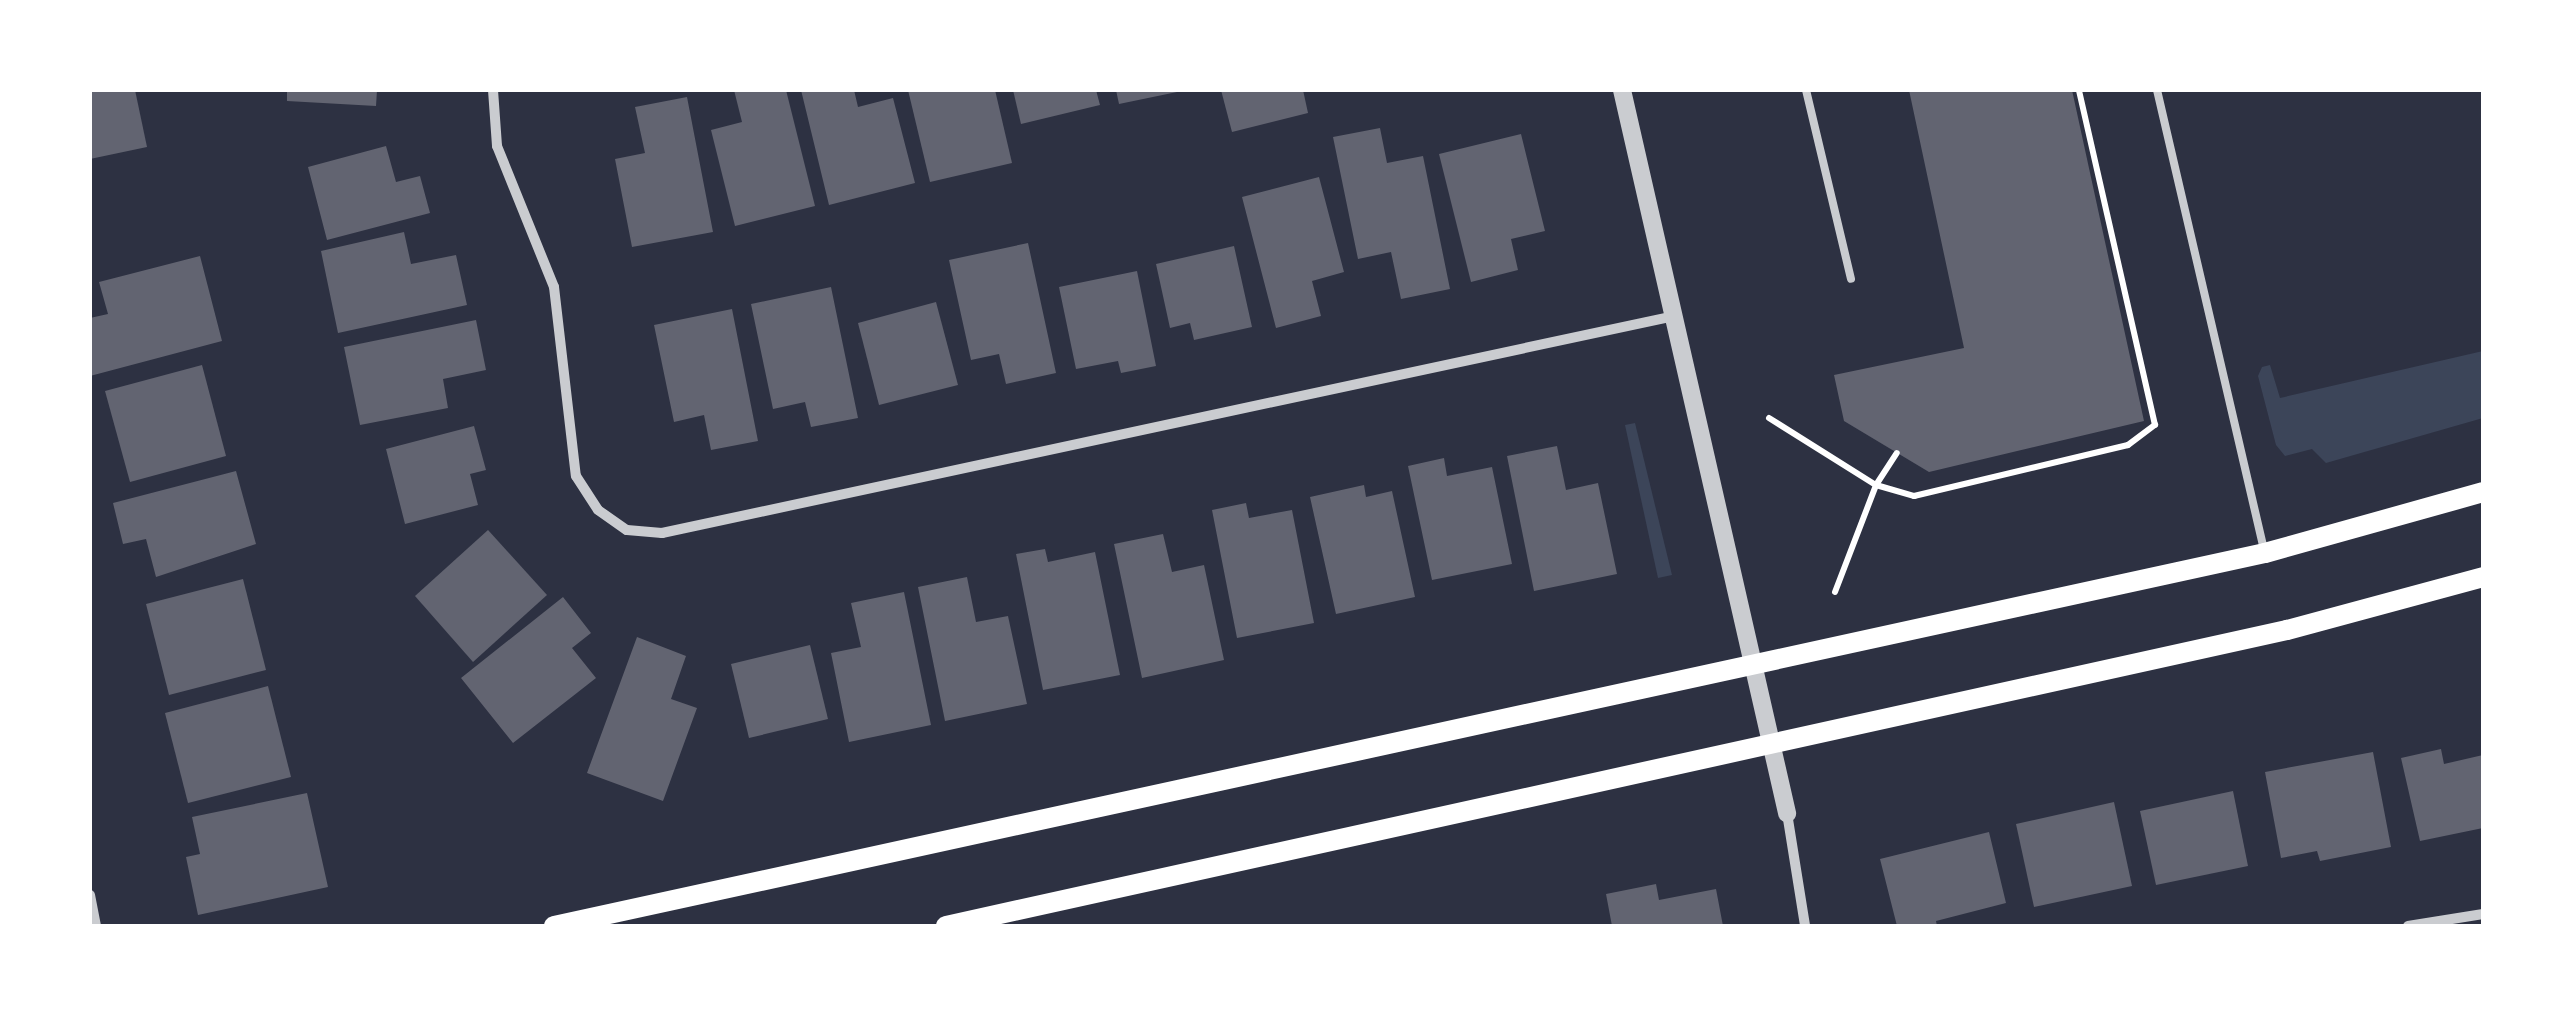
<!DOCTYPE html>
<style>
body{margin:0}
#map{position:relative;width:2573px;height:1016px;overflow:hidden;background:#2d3142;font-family:"DM Sans",sans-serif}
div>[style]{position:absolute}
.green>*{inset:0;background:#3c4559}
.building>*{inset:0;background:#626471}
.path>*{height:6px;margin:-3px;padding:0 3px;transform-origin:3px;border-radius:3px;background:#fff}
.service>*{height:8px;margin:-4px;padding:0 4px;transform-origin:4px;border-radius:4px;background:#caccd0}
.minor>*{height:10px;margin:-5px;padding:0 5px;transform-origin:5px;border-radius:5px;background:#caccd0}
.tertiary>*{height:18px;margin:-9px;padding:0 9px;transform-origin:9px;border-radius:9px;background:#caccd0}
.secondary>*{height:20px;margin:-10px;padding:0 10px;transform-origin:10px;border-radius:10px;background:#fff}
span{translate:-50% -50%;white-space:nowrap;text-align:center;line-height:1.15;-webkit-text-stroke:8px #fff;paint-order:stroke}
.frame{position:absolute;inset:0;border:92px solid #fff;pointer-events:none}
</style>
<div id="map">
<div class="green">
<i style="clip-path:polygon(2483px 351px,2483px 418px,2326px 463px,2312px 449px,2285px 456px,2276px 445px,2258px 376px,2262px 367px,2270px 365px,2280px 398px)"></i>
<i style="clip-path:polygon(1635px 423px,1672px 575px,1658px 578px,1625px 425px)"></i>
</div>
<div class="building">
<i style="clip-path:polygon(90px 90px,135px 90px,147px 147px,90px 159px)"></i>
<i style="clip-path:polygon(287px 90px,377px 90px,376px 106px,287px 101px)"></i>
<i style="clip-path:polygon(734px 90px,786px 90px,815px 206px,735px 226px,711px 130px,742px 122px)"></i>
<i style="clip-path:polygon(801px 90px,854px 90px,858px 107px,893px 98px,915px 183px,829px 205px)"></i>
<i style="clip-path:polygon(908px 90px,995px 90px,1012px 163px,930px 182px)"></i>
<i style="clip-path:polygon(1013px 90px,1096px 90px,1100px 105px,1021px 124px)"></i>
<i style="clip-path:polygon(1116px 90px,1176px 90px,1177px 92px,1119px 104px)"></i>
<i style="clip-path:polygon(1221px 90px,1303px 90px,1308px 113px,1232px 132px)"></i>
<i style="clip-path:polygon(1909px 90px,2072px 90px,2144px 421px,1929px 472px,1844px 421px,1834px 375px,1964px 348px)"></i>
<i style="clip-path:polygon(687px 97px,713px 232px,632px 247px,615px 159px,645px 153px,635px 107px)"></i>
<i style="clip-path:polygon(1380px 128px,1387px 163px,1423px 156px,1450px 289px,1401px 299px,1391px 252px,1358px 259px,1333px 137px)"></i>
<i style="clip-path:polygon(1521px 134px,1545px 231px,1511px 239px,1518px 270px,1471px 282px,1439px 154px)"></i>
<i style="clip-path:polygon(386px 146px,396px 182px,420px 176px,430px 213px,327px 240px,308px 167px)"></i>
<i style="clip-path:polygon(1319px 177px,1344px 272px,1312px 281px,1321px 316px,1276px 328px,1242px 197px)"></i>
<i style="clip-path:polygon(404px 232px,411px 264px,456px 255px,467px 305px,338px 333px,321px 251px)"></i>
<i style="clip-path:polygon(1028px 243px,1056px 373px,1006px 384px,999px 354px,971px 360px,949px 260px)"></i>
<i style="clip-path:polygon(1234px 246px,1252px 327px,1194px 340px,1190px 323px,1170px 328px,1156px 264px)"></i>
<i style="clip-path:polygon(200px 256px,222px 341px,90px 376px,90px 318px,108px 314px,99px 282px)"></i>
<i style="clip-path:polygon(1137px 271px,1156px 366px,1121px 373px,1118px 361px,1076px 369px,1059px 287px)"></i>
<i style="clip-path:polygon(831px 287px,858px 418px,811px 427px,805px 402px,773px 409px,751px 304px)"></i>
<i style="clip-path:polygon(936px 302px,958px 385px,879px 405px,858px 323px)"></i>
<i style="clip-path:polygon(732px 309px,758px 441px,711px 450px,704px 415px,674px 422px,654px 325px)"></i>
<i style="clip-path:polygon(476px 320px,486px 370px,443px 379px,448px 408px,360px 425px,344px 347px)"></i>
<i style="clip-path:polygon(202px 365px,226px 456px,130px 482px,105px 391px)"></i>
<i style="clip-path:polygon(474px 426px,486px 470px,470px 474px,478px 505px,405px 524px,386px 449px)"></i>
<i style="clip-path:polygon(1557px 446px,1566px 490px,1598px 483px,1617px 574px,1534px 591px,1507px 456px)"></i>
<i style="clip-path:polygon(1444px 458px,1447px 476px,1492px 467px,1512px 564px,1432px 580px,1408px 466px)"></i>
<i style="clip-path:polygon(236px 471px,256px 544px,156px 577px,146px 539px,123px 544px,113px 503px)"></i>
<i style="clip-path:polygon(1364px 485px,1366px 497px,1392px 491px,1415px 597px,1336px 614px,1310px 497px)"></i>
<i style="clip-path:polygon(1246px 503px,1249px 518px,1292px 510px,1314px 623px,1237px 638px,1212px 510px)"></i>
<i style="clip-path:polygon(488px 530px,547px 595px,473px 662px,415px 596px)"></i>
<i style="clip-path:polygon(1163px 534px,1172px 572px,1204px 565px,1224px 660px,1142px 678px,1114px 544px)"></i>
<i style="clip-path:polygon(1045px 549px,1048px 562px,1095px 552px,1120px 675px,1043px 690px,1016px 554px)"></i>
<i style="clip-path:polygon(967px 577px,976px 622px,1008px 616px,1027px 704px,945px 721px,918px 587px)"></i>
<i style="clip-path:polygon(243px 579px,266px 670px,169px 695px,146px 604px)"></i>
<i style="clip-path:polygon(904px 592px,931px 725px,849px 742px,831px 653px,861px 647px,851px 603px)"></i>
<i style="clip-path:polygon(563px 597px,591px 633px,572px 648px,596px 678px,513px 743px,461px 678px)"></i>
<i style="clip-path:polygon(637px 637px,686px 656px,671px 699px,697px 708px,663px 801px,587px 773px)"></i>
<i style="clip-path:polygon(810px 645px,828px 719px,749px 738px,731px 664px)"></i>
<i style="clip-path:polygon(268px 686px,291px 777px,188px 803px,165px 713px)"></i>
<i style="clip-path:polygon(2441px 749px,2444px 764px,2483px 755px,2483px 828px,2420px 841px,2401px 758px)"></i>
<i style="clip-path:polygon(2373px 752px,2391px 847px,2320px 861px,2317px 851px,2281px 858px,2265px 772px)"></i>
<i style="clip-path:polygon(2233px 791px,2248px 866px,2156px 885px,2140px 811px)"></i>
<i style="clip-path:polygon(307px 793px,328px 887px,198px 915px,186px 857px,200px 854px,192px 817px)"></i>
<i style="clip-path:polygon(2114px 802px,2132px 886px,2034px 907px,2016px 824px)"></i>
<i style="clip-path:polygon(1989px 832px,2006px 903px,1936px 921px,1937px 926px,1897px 926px,1880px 859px)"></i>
<i style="clip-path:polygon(1656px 884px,1659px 900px,1716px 889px,1723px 926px,1612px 926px,1606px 894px)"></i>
</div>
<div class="path">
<i style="left:1769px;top:418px;width:126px;rotate:32.1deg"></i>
<i style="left:1876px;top:485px;width:40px;rotate:16deg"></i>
<i style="left:1914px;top:496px;width:220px;rotate:-13.4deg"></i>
<i style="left:2128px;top:445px;width:34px;rotate:-37deg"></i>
<i style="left:2155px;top:425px;width:344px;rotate:-102.8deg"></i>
<i style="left:1835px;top:592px;width:115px;rotate:-69deg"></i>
<i style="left:1876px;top:485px;width:38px;rotate:-57deg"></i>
</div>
<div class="service">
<i style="left:1806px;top:90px;width:194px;rotate:76.6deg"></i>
<i style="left:2157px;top:90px;width:471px;rotate:76.9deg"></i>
</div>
<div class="minor">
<i style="left:493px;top:90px;width:56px;rotate:85.9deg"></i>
<i style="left:497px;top:146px;width:152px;rotate:68deg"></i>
<i style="left:554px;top:287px;width:190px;rotate:83.4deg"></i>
<i style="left:576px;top:476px;width:40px;rotate:57.1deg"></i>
<i style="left:598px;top:510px;width:35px;rotate:35deg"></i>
<i style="left:627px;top:530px;width:35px;rotate:5deg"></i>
<i style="left:662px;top:533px;width:1035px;rotate:-12.1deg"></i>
<i style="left:1787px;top:813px;width:114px;rotate:80.9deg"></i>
<i style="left:90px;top:895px;width:32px;rotate:79deg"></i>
<i style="left:2408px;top:926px;width:76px;rotate:-9.1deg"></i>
</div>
<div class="tertiary">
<i style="left:1622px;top:90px;width:742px;rotate:77.14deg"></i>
</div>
<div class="secondary">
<i style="left:554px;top:926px;width:1751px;rotate:-12.3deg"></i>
<i style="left:2265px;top:553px;width:226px;rotate:-15.6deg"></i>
<i style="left:946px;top:926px;width:1373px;rotate:-12.45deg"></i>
<i style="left:2287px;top:630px;width:203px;rotate:-15.1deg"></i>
</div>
<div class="frame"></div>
</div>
